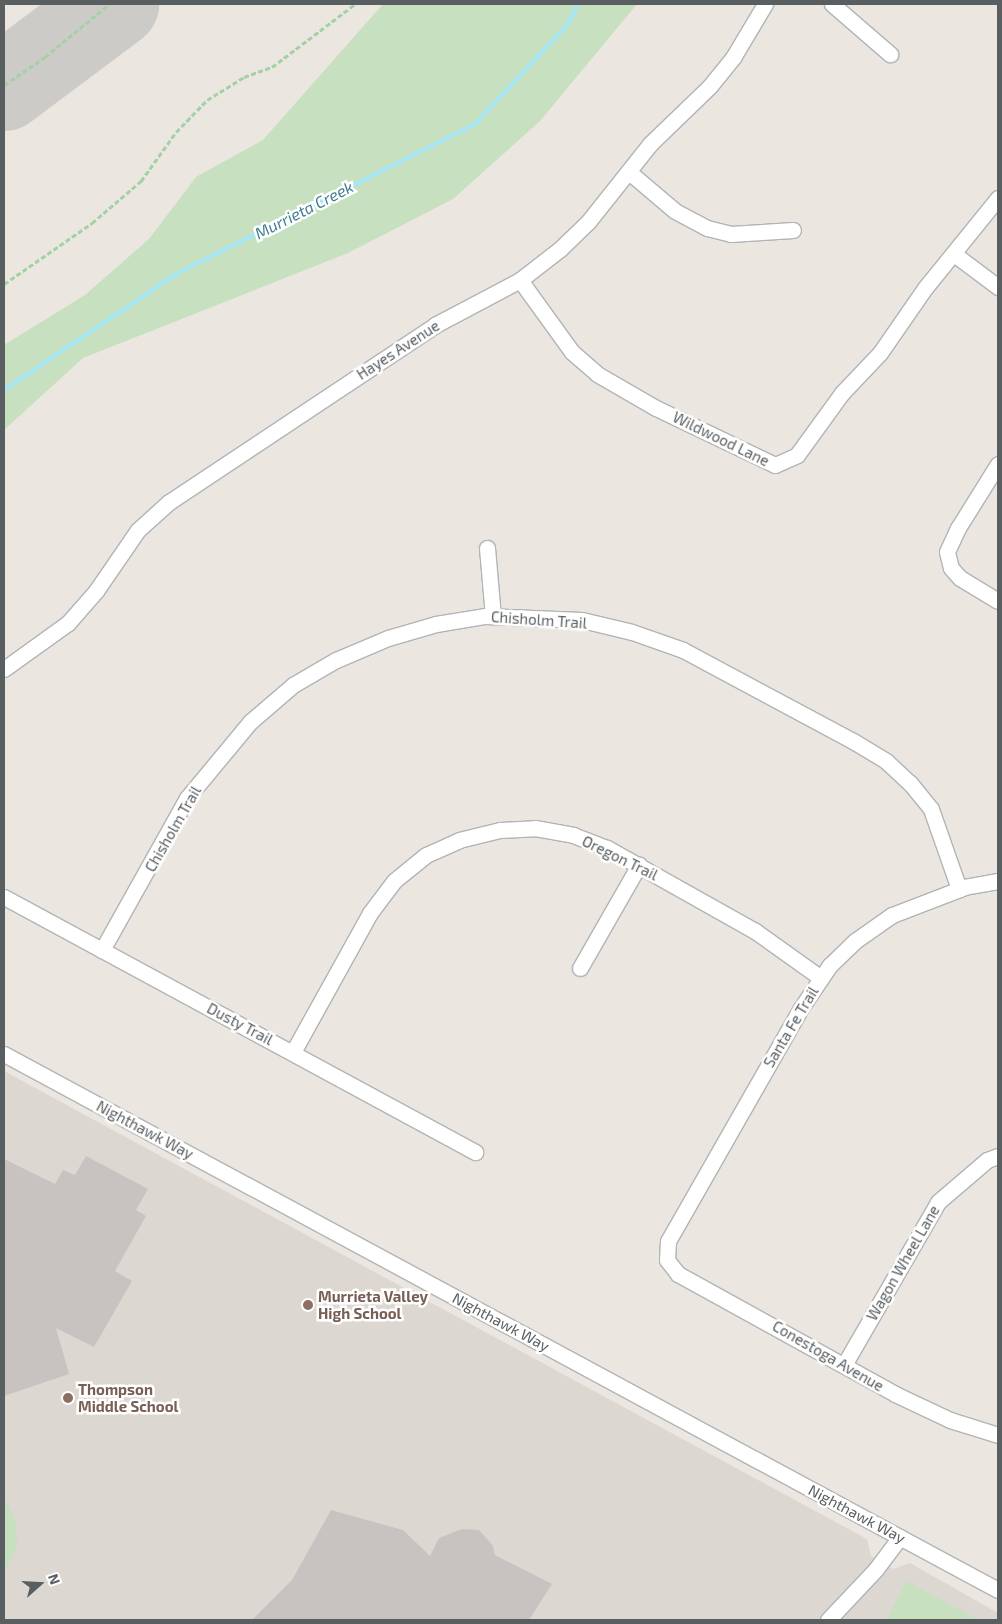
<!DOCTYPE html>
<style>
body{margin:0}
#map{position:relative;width:1002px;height:1624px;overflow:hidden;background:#ebe6e0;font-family:"Exo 2",sans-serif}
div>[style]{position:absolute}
.education>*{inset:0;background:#ddd7d2}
.green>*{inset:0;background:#c7e0bf}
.stream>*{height:4px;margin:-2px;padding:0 2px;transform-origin:2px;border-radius:2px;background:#a5e6f6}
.runway>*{height:88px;margin:-44px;padding:0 44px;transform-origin:44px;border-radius:44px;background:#cdcbc8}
.building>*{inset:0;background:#c8c3c0}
.path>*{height:2.5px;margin-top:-1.25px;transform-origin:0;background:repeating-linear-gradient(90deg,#a3d1a5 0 5px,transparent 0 7.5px)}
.roads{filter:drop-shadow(1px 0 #b1b4b7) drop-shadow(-1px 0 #b1b4b7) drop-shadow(0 1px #b1b4b7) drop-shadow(0 -1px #b1b4b7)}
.minor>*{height:15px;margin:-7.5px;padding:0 7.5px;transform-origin:7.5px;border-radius:7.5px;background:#fff}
.dots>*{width:14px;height:14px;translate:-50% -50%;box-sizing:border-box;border:2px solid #fff;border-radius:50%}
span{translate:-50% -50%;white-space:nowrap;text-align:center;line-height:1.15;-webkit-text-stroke:5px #fff;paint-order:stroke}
.street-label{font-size:15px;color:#595e60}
.education-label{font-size:15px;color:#785e54;font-weight:700}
.left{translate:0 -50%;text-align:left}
.water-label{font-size:16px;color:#407d94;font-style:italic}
.frame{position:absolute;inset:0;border:5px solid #595e60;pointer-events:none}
.north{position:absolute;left:15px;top:1559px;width:50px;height:50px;-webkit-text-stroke:4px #fff;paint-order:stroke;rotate:71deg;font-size:14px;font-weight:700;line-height:20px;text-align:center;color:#595e60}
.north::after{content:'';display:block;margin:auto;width:18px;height:22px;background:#595e60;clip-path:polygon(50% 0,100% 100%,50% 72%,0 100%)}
</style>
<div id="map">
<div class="education">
<i style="clip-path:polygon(4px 1071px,867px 1539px,871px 1556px,893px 1569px,910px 1563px,998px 1613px,998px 1620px,4px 1620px)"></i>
</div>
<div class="green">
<i style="clip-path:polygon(383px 4px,637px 4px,540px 121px,453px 199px,348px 253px,83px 358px,4px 430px,4px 345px,85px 295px,149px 239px,196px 177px,263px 140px)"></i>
<i style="clip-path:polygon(4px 1496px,16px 1521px,17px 1546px,4px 1573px)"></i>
<i style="clip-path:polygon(907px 1581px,979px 1620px,886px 1620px)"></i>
</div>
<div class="stream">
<i style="left:4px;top:390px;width:207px;rotate:-34deg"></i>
<i style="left:176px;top:274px;width:335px;rotate:-26.6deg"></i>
<i style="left:475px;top:124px;width:137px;rotate:-47.1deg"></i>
<i style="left:568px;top:24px;width:22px;rotate:-63deg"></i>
</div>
<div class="runway">
<i style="left:4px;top:87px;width:139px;rotate:-36.8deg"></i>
</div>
<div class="building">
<i style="clip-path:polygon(86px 1156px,148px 1189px,136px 1210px,146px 1216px,115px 1271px,132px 1281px,94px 1347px,56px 1328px,69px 1374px,4px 1396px,4px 1159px,55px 1184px,63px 1170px,75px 1175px)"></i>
<i style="clip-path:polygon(331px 1510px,403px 1530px,430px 1556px,439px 1538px,462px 1529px,479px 1530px,493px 1546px,495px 1555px,552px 1584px,529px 1620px,252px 1620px,292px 1580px)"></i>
</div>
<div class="path">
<i style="left:4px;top:85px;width:50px;rotate:-34.3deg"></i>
<i style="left:45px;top:57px;width:83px;rotate:-39.6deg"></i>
<i style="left:4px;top:284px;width:107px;rotate:-34.7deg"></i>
<i style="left:92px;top:223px;width:65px;rotate:-40.6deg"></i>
<i style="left:141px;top:181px;width:60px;rotate:-54.5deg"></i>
<i style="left:176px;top:132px;width:45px;rotate:-45.9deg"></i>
<i style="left:207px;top:100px;width:44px;rotate:-31.9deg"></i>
<i style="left:244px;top:77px;width:30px;rotate:-20deg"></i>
<i style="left:272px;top:67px;width:104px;rotate:-37.2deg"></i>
</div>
<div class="roads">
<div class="minor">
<i style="left:832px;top:4px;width:77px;rotate:40.8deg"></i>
<i style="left:629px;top:172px;width:60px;rotate:40.3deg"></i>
<i style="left:675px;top:211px;width:36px;rotate:28deg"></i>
<i style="left:707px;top:228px;width:25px;rotate:14deg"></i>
<i style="left:731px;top:234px;width:62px;rotate:-3.7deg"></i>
<i style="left:954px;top:254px;width:55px;rotate:36.9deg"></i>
<i style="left:520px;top:280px;width:89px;rotate:54.2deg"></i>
<i style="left:572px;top:352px;width:33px;rotate:41deg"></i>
<i style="left:597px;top:374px;width:68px;rotate:30deg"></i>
<i style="left:656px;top:408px;width:132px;rotate:25.6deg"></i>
<i style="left:775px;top:465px;width:24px;rotate:-24deg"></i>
<i style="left:797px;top:455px;width:77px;rotate:-54deg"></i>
<i style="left:842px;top:393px;width:55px;rotate:-46.5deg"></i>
<i style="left:880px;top:353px;width:79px;rotate:-55.3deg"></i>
<i style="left:925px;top:288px;width:116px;rotate:-51deg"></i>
<i style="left:998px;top:464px;width:75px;rotate:122deg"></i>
<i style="left:958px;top:528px;width:26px;rotate:115deg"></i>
<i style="left:947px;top:552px;width:16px;rotate:76deg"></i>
<i style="left:951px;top:568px;width:13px;rotate:48deg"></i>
<i style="left:960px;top:578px;width:44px;rotate:31.2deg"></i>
<i style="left:487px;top:548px;width:68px;rotate:85deg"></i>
<i style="left:4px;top:669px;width:79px;rotate:-35.7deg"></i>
<i style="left:68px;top:623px;width:43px;rotate:-48.8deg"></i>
<i style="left:96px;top:591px;width:74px;rotate:-55.5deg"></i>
<i style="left:138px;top:530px;width:42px;rotate:-42.1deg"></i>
<i style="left:169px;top:502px;width:320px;rotate:-33.6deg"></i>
<i style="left:435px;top:325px;width:96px;rotate:-27.9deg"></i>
<i style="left:520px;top:280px;width:51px;rotate:-37.8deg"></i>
<i style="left:560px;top:249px;width:39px;rotate:-44deg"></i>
<i style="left:588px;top:222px;width:100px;rotate:-51.5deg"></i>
<i style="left:650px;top:144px;width:83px;rotate:-44deg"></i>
<i style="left:710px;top:86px;width:38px;rotate:-51deg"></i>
<i style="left:734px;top:56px;width:61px;rotate:-59.2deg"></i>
<i style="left:998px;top:881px;width:34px;rotate:170deg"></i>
<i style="left:965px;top:887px;width:78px;rotate:159deg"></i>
<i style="left:892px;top:915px;width:45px;rotate:144.9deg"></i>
<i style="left:855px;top:941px;width:35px;rotate:136deg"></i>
<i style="left:830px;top:965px;width:52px;rotate:124deg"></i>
<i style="left:801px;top:1008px;width:268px;rotate:119.7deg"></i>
<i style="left:668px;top:1241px;width:19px;rotate:93deg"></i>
<i style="left:667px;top:1260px;width:18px;rotate:52deg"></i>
<i style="left:678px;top:1274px;width:248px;rotate:28.9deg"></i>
<i style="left:895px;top:1394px;width:61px;rotate:25.3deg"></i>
<i style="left:950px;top:1420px;width:50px;rotate:17.4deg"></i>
<i style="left:4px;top:897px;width:536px;rotate:28.43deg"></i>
<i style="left:102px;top:950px;width:174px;rotate:-60.8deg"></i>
<i style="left:187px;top:798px;width:99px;rotate:-50.3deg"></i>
<i style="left:250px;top:722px;width:57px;rotate:-40.7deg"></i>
<i style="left:293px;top:685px;width:50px;rotate:-30.2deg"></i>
<i style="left:336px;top:660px;width:56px;rotate:-22.9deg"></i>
<i style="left:388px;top:638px;width:50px;rotate:-16.3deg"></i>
<i style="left:436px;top:624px;width:50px;rotate:-9.3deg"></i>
<i style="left:485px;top:616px;width:97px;rotate:2.4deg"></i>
<i style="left:582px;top:620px;width:51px;rotate:13.5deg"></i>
<i style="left:632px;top:632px;width:54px;rotate:19.4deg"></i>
<i style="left:683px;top:650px;width:193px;rotate:28.2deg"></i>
<i style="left:853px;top:741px;width:39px;rotate:31deg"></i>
<i style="left:886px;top:761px;width:33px;rotate:43deg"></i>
<i style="left:910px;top:783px;width:33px;rotate:51deg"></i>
<i style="left:931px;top:809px;width:85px;rotate:70.7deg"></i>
<i style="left:580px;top:968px;width:119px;rotate:-60.2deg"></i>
<i style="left:293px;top:1052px;width:159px;rotate:-61deg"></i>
<i style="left:370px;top:913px;width:40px;rotate:-53deg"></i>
<i style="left:394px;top:881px;width:41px;rotate:-39.1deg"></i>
<i style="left:426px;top:855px;width:36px;rotate:-24deg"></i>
<i style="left:459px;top:840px;width:42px;rotate:-13.7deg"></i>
<i style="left:500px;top:830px;width:35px;rotate:-3deg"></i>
<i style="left:535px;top:828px;width:39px;rotate:10deg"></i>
<i style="left:573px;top:835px;width:36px;rotate:21deg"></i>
<i style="left:607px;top:848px;width:170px;rotate:29.3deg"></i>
<i style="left:755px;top:931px;width:81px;rotate:35.5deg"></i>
<i style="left:4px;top:1054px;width:1129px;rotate:28.34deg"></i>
<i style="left:844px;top:1365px;width:188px;rotate:-60deg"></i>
<i style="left:938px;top:1202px;width:65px;rotate:-40.6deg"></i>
<i style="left:987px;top:1160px;width:12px;rotate:-20deg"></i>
<i style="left:828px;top:1620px;width:70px;rotate:-46.7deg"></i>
<i style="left:876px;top:1569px;width:40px;rotate:-53deg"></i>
</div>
</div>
<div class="dots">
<i style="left:308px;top:1305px;background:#8d6e63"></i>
<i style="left:68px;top:1398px;background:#8d6e63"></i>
</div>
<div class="street-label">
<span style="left:398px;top:350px;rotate:-33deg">Hayes Avenue</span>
<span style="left:721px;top:439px;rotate:26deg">Wildwood Lane</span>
<span style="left:539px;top:620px;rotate:4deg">Chisholm Trail</span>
<span style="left:173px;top:829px;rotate:-60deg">Chisholm Trail</span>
<span style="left:620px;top:858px;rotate:26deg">Oregon Trail</span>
<span style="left:240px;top:1024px;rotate:28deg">Dusty Trail</span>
<span style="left:791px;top:1027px;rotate:-59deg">Santa Fe Trail</span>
<span style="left:145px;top:1130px;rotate:28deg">Nighthawk Way</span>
<span style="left:903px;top:1263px;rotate:-60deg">Wagon Wheel Lane</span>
<span style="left:501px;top:1322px;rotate:28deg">Nighthawk Way</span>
<span style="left:828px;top:1356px;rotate:30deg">Conestoga Avenue</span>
<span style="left:857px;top:1514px;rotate:28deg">Nighthawk Way</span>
</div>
<div class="education-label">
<span class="left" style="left:318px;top:1305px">Murrieta Valley<br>High School</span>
<span class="left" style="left:78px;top:1398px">Thompson<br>Middle School</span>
</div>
<div class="water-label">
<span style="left:304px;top:210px;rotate:-27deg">Murrieta Creek</span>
</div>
<div class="frame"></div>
<div class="north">N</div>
</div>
